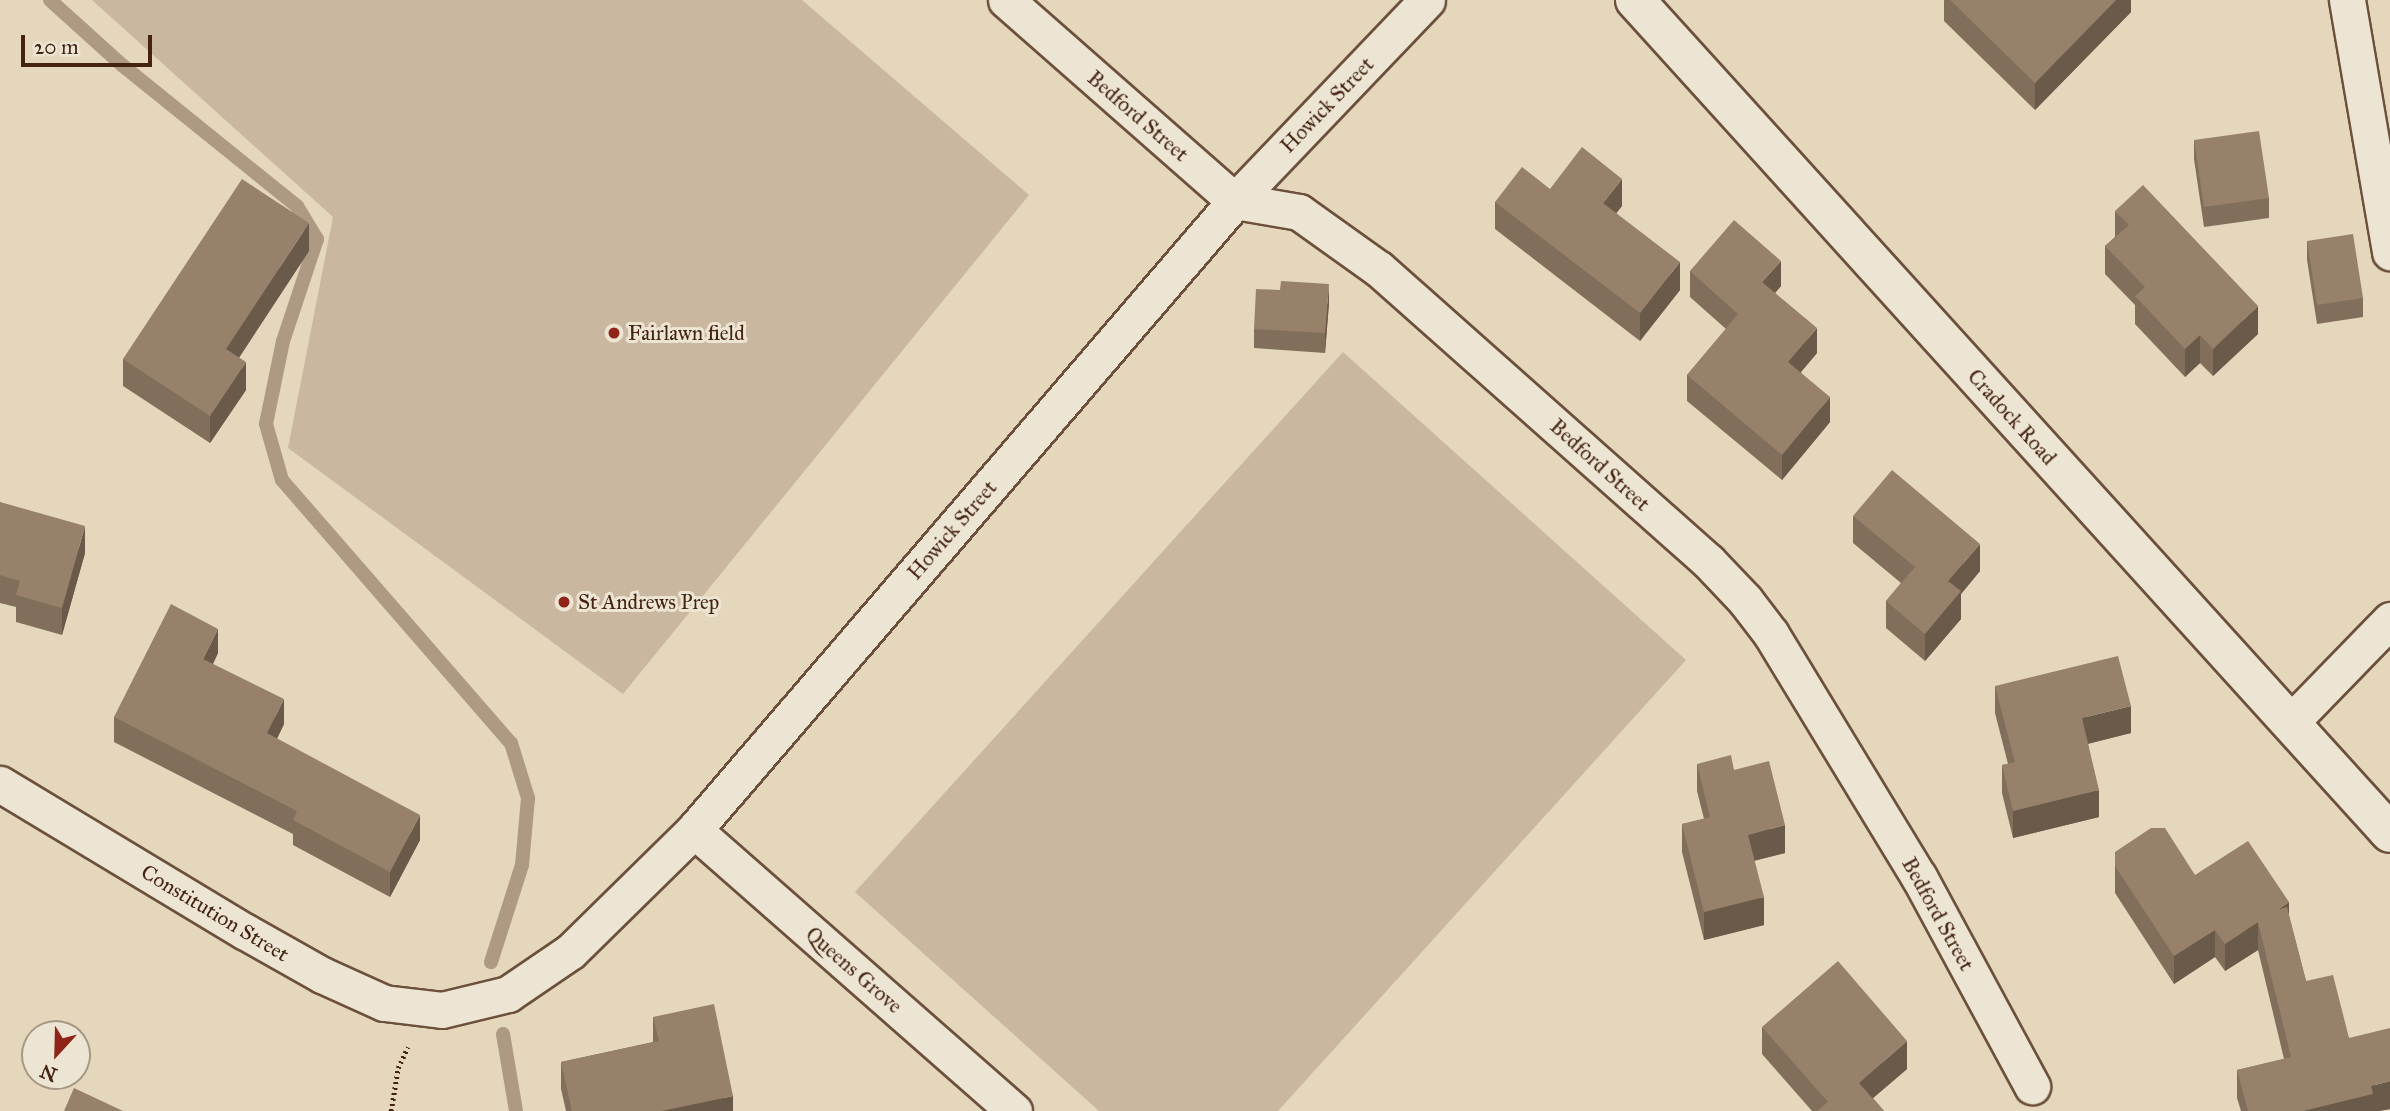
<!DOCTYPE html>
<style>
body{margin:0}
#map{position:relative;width:2390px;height:1111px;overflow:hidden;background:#e4d7bc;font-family:"IM FELL Great Primer",serif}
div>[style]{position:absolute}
.green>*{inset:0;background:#c9b89f}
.stream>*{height:14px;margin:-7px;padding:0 7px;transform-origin:7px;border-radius:7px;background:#ae9a82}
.path>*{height:4.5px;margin-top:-2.25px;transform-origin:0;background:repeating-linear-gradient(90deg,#442311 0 2px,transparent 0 5.5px)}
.roads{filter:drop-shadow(2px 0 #6c503c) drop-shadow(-2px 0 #6c503c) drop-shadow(0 2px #6c503c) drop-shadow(0 -2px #6c503c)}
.street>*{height:35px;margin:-17.5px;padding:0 17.5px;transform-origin:17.5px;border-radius:17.5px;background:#ede5d3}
.secondary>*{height:38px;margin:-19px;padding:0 19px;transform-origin:19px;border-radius:19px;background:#ede5d3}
.wall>*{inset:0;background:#826f5b}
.shaded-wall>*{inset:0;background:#6a5a4a}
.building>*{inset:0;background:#97816a}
.dots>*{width:19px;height:19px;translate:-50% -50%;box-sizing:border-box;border:4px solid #ede5d3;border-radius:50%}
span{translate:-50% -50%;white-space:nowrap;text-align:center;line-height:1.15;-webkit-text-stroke:6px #ede5d3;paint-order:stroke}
.street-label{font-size:21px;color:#442311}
.poi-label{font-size:21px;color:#442311}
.left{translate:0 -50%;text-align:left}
.north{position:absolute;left:21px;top:1020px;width:70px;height:70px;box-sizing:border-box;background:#ede5d3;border:2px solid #a99785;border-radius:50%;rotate:202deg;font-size:19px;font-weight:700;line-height:28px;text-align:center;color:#442311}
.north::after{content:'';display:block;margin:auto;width:24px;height:32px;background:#8f2418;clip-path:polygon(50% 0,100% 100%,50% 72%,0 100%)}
.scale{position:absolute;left:21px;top:35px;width:131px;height:32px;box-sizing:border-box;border:4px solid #442311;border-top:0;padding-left:9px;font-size:21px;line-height:24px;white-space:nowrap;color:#442311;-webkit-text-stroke:5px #ede5d3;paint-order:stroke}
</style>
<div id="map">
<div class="green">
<i style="clip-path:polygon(92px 0,802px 0,1029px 195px,623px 694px,288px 448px,333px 217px)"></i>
<i style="clip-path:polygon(1343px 352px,1686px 660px,1278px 1111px,1099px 1111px,855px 892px)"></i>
</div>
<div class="stream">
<i style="left:50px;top:0;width:97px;rotate:42.1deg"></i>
<i style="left:122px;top:65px;width:225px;rotate:38.9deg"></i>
<i style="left:297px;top:206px;width:39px;rotate:59deg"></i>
<i style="left:317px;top:239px;width:108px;rotate:108.4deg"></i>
<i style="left:283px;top:341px;width:85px;rotate:101.6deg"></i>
<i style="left:266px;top:424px;width:58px;rotate:74.1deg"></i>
<i style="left:282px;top:480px;width:349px;rotate:49deg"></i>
<i style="left:511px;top:743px;width:58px;rotate:72.8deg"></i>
<i style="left:528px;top:798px;width:67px;rotate:95.1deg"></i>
<i style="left:522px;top:865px;width:102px;rotate:107.7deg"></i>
<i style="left:503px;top:1034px;width:78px;rotate:80.4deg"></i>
</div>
<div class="path">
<i style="left:391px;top:1111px;width:44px;rotate:-80.8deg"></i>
<i style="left:398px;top:1068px;width:23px;rotate:-65deg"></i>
</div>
<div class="roads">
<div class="street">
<i style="left:1006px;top:0;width:305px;rotate:41.3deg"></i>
<i style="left:1235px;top:201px;width:65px;rotate:9.8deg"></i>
<i style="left:1299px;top:212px;width:98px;rotate:35.5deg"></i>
<i style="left:1379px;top:269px;width:440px;rotate:41.6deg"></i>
<i style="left:1708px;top:561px;width:54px;rotate:46.5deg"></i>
<i style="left:1745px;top:600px;width:43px;rotate:52.6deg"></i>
<i style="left:1771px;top:634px;width:285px;rotate:58.7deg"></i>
<i style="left:1919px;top:877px;width:238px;rotate:61.6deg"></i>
<i style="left:2347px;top:0;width:256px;rotate:80.3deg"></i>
<i style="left:2290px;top:723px;width:144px;rotate:-45.8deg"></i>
<i style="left:0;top:784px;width:285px;rotate:31.1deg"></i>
<i style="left:244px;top:931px;width:90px;rotate:29.4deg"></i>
<i style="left:322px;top:975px;width:68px;rotate:24.3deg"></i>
<i style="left:384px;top:1003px;width:58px;rotate:6.9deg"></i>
<i style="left:442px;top:1010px;width:68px;rotate:-13.6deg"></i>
<i style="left:508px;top:994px;width:76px;rotate:-34.3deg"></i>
<i style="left:571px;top:951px;width:173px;rotate:-44.5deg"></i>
<i style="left:694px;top:830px;width:830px;rotate:-49.3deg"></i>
<i style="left:1235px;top:201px;width:278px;rotate:-46.3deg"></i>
<i style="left:694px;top:830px;width:426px;rotate:41.3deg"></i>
</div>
<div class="secondary">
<i style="left:1635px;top:0;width:1124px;rotate:47.81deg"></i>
</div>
</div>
<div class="wall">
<i style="clip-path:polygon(1944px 0,2131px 0,2131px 12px,2035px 110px,1944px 21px)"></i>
<i style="clip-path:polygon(2194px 140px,2269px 198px,2269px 218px,2204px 227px,2194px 159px)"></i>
<i style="clip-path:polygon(1550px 189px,1622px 206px,1616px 213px,1680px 290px,1640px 341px,1495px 229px,1495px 202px)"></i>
<i style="clip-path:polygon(2115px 211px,2258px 334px,2213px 376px,2200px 363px,2185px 377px,2135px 324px,2135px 305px,2105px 274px,2105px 246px,2115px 237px)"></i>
<i style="clip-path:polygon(2307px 241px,2363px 298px,2363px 317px,2317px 324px,2307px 260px)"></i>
<i style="clip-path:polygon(309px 251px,239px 358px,246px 390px,210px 443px,123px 386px,123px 359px)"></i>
<i style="clip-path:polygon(1690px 271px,1781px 286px,1775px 293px,1817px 353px,1801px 372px,1830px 422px,1782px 480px,1687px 401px,1687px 375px,1726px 329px,1690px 297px)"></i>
<i style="clip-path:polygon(1329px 303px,1325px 353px,1254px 348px,1254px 329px)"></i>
<i style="clip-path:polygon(0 502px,85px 553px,62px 635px,16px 622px,16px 607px,0 603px)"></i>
<i style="clip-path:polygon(1853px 516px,1980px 571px,1961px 594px,1961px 619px,1925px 661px,1886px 628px,1886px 601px,1901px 583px,1853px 543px)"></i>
<i style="clip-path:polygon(218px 653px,213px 664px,284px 724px,277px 739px,420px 840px,390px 897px,293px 845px,293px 834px,114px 742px,114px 717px)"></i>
<i style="clip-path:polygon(1995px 686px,2131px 733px,2088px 744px,2099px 817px,2013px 838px,2002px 793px,2002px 765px,2008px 764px,1995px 713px)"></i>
<i style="clip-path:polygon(1697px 764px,1734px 770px,1785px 853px,1754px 861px,1764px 925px,1704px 940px,1682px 852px,1682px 824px,1704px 819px,1697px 791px)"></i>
<i style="clip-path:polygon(2115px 852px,2195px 875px,2289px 916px,2306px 981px,2349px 1038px,2390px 1109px,2379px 1111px,2241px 1111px,2237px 1098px,2237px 1070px,2284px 1059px,2258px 950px,2225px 971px,2215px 957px,2174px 984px,2115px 893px)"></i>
<i style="clip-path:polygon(653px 1017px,733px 1111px,566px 1111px,561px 1089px,561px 1062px,653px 1042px)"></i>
<i style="clip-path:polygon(1762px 1027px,1907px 1069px,1873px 1098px,1884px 1111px,1812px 1111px,1762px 1054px)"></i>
</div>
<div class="shaded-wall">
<i style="clip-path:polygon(2116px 0,2131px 0,2131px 12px,2035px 110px,2035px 83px)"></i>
<i style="clip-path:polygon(1622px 179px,1622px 206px,1603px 230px,1603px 203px)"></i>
<i style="clip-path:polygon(309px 223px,309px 251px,226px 377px,226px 349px)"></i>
<i style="clip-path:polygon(1781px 261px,1781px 286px,1762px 308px,1762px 282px)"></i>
<i style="clip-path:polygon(1680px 262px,1680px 290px,1640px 341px,1640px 313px)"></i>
<i style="clip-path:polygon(1329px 284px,1329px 303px,1325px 353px,1325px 333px)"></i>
<i style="clip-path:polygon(2258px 306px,2258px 334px,2213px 376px,2213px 349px)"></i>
<i style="clip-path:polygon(1817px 328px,1817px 353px,1788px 387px,1788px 362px)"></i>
<i style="clip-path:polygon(2200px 335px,2200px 363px,2185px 377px,2185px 349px)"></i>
<i style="clip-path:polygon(246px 362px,246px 390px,210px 443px,210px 416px)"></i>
<i style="clip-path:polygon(1830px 397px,1830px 422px,1782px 480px,1782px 455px)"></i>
<i style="clip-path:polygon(85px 526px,85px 553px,62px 635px,62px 608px)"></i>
<i style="clip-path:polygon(1980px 544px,1980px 571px,1961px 594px,1961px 619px,1925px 661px,1925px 634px,1948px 581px)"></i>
<i style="clip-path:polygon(218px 629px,218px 653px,203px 684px,203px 659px)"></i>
<i style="clip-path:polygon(284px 699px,284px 724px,267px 758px,267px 733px)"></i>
<i style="clip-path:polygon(2131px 706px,2131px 733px,2082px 745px,2082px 718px)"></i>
<i style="clip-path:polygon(2099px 790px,2099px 817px,2013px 838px,2013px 811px)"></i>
<i style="clip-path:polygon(420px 815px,420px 840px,390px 897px,390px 872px)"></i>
<i style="clip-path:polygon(1785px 825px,1785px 853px,1748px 862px,1748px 835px)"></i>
<i style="clip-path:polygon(1764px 897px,1764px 925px,1704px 940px,1704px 912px)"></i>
<i style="clip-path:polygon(2289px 902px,2289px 930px,2277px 910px)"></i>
<i style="clip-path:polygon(2258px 922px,2258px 950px,2225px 971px,2225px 944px)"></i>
<i style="clip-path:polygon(2215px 930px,2215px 957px,2174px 984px,2174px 956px)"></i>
<i style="clip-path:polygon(1907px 1041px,1907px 1069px,1859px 1110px,1859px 1083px)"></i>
<i style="clip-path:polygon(2390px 1081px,2390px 1109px,2379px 1111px,2303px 1111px,2371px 1086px)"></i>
<i style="clip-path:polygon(733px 1096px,733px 1111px,661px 1111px)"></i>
</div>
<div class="building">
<i style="clip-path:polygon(1950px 0,2116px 0,2035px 83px)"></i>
<i style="clip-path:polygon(2259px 131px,2269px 198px,2204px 207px,2194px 140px)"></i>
<i style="clip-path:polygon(1582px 147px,1622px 179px,1603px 203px,1680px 262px,1640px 313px,1495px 202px,1522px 167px,1550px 189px)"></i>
<i style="clip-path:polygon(242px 179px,309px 223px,226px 349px,246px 362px,210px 416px,123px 359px)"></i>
<i style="clip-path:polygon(2143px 185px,2258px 306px,2213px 349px,2200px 335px,2185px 349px,2135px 296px,2145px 287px,2105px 246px,2129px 225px,2115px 211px)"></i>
<i style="clip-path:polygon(1734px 220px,1781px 261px,1762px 282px,1817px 328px,1788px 362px,1830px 397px,1782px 455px,1687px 375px,1738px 314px,1690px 271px)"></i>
<i style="clip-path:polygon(2353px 234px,2363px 298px,2317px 305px,2307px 241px)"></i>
<i style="clip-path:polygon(1281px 281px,1329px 284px,1325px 333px,1254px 329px,1256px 289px,1280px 290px)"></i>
<i style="clip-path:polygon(1892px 470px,1980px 544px,1948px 581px,1961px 591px,1925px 634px,1886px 601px,1915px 567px,1853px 516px)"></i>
<i style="clip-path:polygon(0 502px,85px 526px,62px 608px,16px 595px,20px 581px,0 575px)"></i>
<i style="clip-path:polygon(171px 604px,218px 629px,203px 659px,284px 699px,267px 733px,420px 815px,390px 872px,293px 820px,297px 811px,114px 717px)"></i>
<i style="clip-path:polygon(2118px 656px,2131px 706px,2082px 718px,2099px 790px,2013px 811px,2002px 765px,2015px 762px,1995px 686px)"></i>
<i style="clip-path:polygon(1731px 755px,1734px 770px,1769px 761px,1785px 825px,1748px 835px,1764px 897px,1704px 912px,1682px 824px,1710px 817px,1697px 764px)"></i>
<i style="clip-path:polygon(2151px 828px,2165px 828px,2195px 875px,2248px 841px,2289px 902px,2277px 910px,2287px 907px,2306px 981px,2333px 975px,2349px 1038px,2390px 1028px,2390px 1081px,2371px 1086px,2373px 1094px,2303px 1111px,2248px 1111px,2237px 1070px,2291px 1057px,2258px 922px,2225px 944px,2215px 930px,2174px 956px,2115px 866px,2115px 852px)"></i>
<i style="clip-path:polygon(1838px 961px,1907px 1041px,1859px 1083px,1884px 1111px,1817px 1111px,1828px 1102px,1762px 1027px)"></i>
<i style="clip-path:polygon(714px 1004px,733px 1096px,661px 1111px,572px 1111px,561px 1062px,659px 1041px,653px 1017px)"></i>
<i style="clip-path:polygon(74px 1088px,123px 1111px,64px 1111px)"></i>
</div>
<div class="dots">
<i style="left:614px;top:333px;background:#8f2418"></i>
<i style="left:564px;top:602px;background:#8f2418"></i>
</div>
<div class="street-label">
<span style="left:1327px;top:105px;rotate:-46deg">Howick Street</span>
<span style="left:1138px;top:116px;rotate:41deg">Bedford Street</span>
<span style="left:2012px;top:417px;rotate:48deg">Cradock Road</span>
<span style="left:1600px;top:465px;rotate:42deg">Bedford Street</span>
<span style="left:952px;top:530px;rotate:-49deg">Howick Street</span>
<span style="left:215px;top:913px;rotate:31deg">Constitution Street</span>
<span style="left:1938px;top:914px;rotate:61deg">Bedford Street</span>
<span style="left:854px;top:970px;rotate:41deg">Queens Grove</span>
</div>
<div class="poi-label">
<span class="left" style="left:628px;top:333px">Fairlawn field</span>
<span class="left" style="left:578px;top:602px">St Andrews Prep</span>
</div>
<div class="north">N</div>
<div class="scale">20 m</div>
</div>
